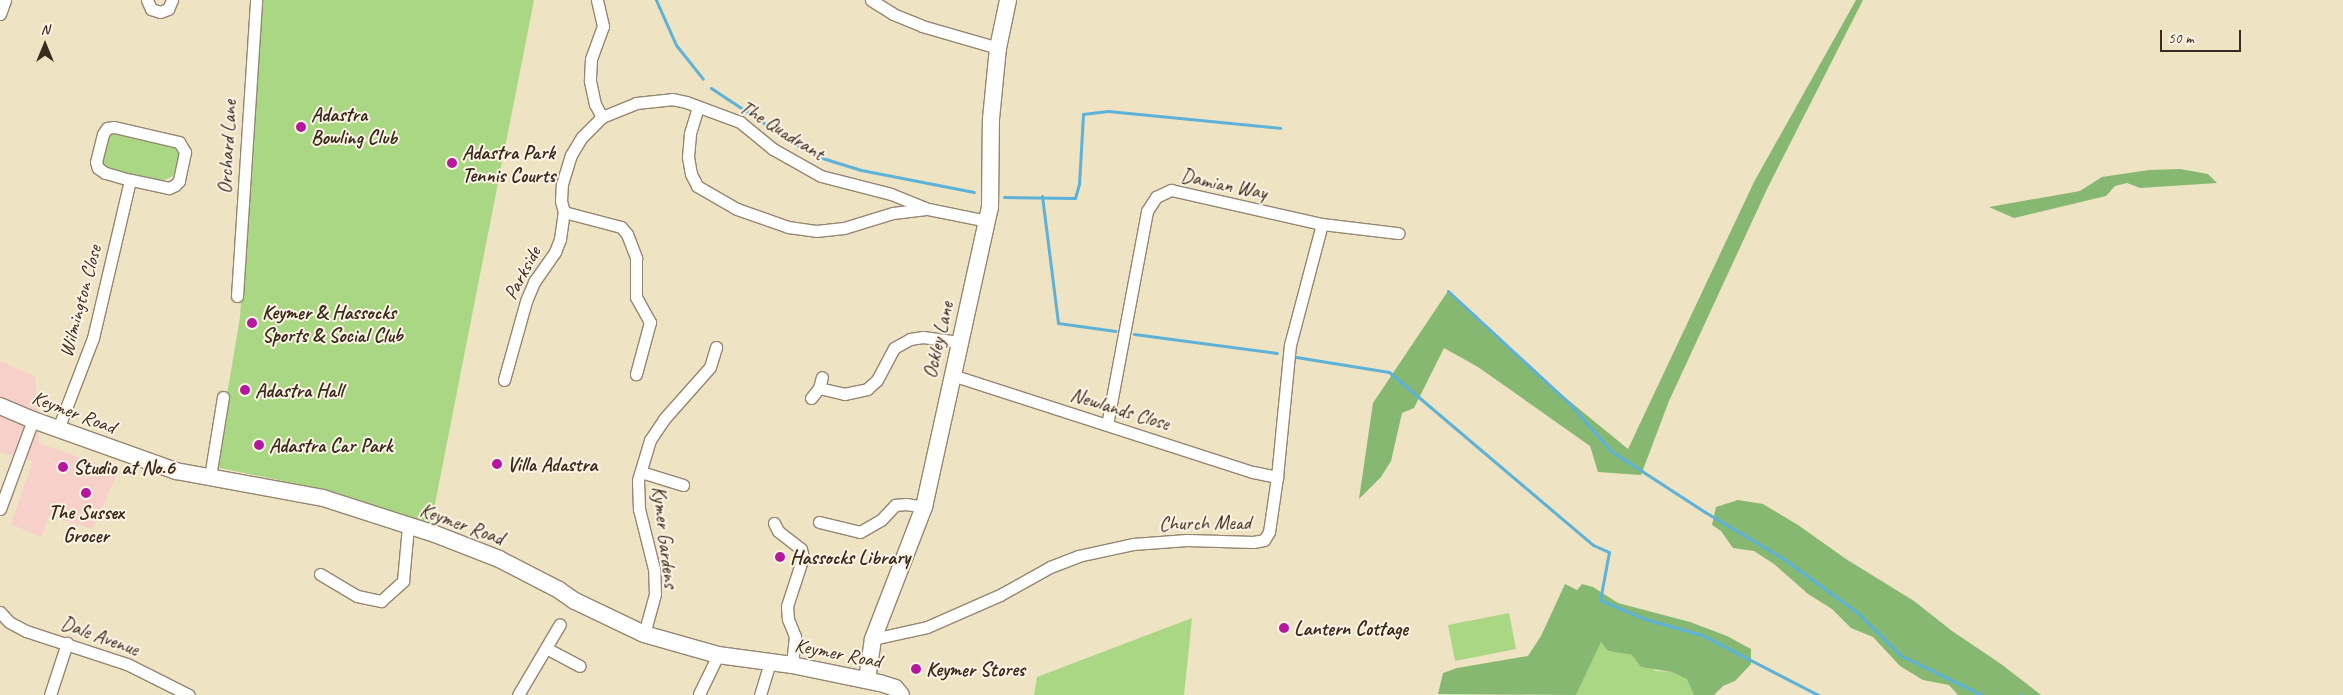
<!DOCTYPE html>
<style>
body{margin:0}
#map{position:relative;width:2343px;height:695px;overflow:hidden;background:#eee3c2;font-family:Caveat,sans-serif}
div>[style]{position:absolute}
.built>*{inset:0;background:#f7d0ca}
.green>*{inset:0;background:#aad784}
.forest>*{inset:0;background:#87b872}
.stream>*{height:3px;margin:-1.5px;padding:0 1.5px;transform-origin:1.5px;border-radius:1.5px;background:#5db2d9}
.roads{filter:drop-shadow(1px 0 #948670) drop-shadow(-1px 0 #948670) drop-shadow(0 1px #948670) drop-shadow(0 -1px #948670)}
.street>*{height:11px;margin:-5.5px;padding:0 5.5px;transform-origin:5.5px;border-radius:5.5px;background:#fff}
.secondary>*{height:16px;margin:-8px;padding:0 8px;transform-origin:8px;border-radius:8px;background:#fff}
.dots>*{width:14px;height:14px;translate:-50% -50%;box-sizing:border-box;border:2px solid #fcf5e5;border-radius:50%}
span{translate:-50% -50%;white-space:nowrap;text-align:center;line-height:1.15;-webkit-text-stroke:4px #fcf5e5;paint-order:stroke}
.poi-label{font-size:20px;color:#3b2a1e;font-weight:700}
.left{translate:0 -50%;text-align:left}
.street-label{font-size:20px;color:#3b2a1e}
.north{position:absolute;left:20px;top:20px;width:50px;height:50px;-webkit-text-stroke:4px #fcf5e5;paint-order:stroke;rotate:0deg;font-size:14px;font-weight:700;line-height:20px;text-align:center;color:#3b2a1e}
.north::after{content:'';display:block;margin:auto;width:18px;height:22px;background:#3b2a1e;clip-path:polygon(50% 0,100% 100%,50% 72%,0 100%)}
.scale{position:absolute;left:2160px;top:30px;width:81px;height:22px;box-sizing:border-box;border:2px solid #3b2a1e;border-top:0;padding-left:6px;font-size:15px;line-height:18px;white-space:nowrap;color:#3b2a1e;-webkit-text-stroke:4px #fcf5e5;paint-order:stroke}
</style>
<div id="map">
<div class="built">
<i style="clip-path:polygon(0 361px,35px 376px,39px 443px,118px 471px,93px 529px,49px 516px,41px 537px,11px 524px,33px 461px,0 452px)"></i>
</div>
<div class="green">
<i style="clip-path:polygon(261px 0,534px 0,431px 524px,327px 490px,215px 467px,240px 317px)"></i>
<i style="clip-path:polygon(112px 133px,171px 144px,177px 149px,179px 158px,175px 175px,162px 181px,108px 169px,103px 165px,102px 159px,106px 138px)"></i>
<i style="clip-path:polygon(1509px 613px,1516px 649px,1455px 661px,1448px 625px)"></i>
<i style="clip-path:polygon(1192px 618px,1184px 695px,1034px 695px,1037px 677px)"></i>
<i style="clip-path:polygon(1601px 641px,1608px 651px,1632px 655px,1656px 671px,1672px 672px,1688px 679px,1694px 695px,1576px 695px)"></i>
</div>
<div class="forest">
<i style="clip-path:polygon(1856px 0,1863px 0,1768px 187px,1669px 401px,1641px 475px,1598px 472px,1590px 446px,1478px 367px,1444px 348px,1414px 408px,1402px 413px,1391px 461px,1381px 477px,1359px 499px,1373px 403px,1448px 291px,1545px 381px,1628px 449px,1754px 182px)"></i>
<i style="clip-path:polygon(2180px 169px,2208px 174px,2217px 183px,2140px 188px,2127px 183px,2115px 186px,2106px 196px,2014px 218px,1989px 207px,2080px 191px,2102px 177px,2149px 170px)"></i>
<i style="clip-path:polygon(1738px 500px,1763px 504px,1798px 525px,1846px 559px,1914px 601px,1952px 631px,2001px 664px,2041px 695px,1958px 695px,1949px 685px,1923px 680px,1900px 666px,1873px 637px,1851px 628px,1832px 609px,1808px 594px,1774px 564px,1754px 551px,1733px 548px,1721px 531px,1712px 525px,1716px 507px)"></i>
<i style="clip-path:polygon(1565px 584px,1577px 590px,1582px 584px,1593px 587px,1618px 603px,1690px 622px,1727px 636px,1751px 649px,1751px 664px,1735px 681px,1723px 686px,1714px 695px,1694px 695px,1687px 679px,1672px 672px,1641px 667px,1632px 655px,1608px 651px,1601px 642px,1576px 695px,1438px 694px,1443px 673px,1457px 668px,1528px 656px,1541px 636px)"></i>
</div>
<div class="stream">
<i style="left:656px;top:0;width:49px;rotate:66deg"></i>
<i style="left:676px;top:45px;width:43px;rotate:51.5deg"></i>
<i style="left:711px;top:88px;width:103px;rotate:33.5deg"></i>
<i style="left:797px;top:145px;width:25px;rotate:29deg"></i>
<i style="left:819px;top:157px;width:44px;rotate:17.2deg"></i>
<i style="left:861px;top:170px;width:115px;rotate:11deg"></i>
<i style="left:1042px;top:196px;width:128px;rotate:82.8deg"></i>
<i style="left:1058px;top:323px;width:58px;rotate:8deg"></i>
<i style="left:1004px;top:197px;width:71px;rotate:0.8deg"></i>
<i style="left:1075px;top:198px;width:15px;rotate:-74deg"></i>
<i style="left:1079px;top:184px;width:70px;rotate:-86.7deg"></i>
<i style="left:1083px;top:114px;width:25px;rotate:-7deg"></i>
<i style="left:1108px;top:111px;width:173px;rotate:5.6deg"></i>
<i style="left:1448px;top:291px;width:169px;rotate:42.8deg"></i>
<i style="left:1572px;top:406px;width:60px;rotate:49.1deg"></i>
<i style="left:1611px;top:451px;width:112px;rotate:33deg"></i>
<i style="left:1705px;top:512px;width:92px;rotate:30.7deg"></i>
<i style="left:1784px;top:559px;width:92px;rotate:36.1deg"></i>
<i style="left:1858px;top:613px;width:59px;rotate:45deg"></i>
<i style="left:1900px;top:655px;width:91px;rotate:26deg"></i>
<i style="left:1134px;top:334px;width:144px;rotate:7.6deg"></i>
<i style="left:1296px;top:357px;width:94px;rotate:9.2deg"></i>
<i style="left:1389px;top:372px;width:267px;rotate:40.3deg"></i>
<i style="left:1593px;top:545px;width:17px;rotate:24deg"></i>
<i style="left:1609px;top:552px;width:49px;rotate:100.6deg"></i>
<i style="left:1600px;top:600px;width:49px;rotate:22.9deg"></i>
<i style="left:1645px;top:619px;width:59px;rotate:15.7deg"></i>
<i style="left:1702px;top:635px;width:131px;rotate:27.3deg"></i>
<i style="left:2020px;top:695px;width:1px"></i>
</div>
<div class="roads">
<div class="street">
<i style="left:147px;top:0;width:10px;rotate:66deg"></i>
<i style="left:151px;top:9px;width:9px;rotate:18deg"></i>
<i style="left:160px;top:12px;width:9px;rotate:-21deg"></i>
<i style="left:168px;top:9px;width:10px;rotate:-66deg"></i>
<i style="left:597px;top:0;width:27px;rotate:77deg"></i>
<i style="left:603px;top:26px;width:35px;rotate:110deg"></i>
<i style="left:591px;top:59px;width:22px;rotate:93deg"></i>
<i style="left:590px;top:81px;width:24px;rotate:78deg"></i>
<i style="left:595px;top:104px;width:15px;rotate:62deg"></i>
<i style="left:871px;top:0;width:26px;rotate:32deg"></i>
<i style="left:893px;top:14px;width:31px;rotate:22deg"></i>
<i style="left:922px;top:26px;width:79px;rotate:16.1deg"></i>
<i style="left:0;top:14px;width:15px;rotate:-70deg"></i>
<i style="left:698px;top:107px;width:28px;rotate:107deg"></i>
<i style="left:690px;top:134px;width:23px;rotate:95deg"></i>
<i style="left:688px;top:157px;width:17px;rotate:80deg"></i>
<i style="left:691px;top:174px;width:13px;rotate:63deg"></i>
<i style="left:697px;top:186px;width:46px;rotate:29.9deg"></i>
<i style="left:737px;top:209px;width:54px;rotate:19.4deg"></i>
<i style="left:788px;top:227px;width:28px;rotate:8deg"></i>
<i style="left:816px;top:231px;width:28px;rotate:-6deg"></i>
<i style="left:844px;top:228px;width:51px;rotate:-17deg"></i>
<i style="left:893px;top:213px;width:33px;rotate:-7deg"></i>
<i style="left:114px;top:127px;width:67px;rotate:13deg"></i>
<i style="left:179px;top:142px;width:12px;rotate:59deg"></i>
<i style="left:185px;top:152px;width:30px;rotate:102deg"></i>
<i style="left:179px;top:181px;width:6px;rotate:135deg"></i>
<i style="left:175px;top:185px;width:7px;rotate:153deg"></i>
<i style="left:169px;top:188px;width:40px;rotate:-168deg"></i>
<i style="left:130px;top:180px;width:26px;rotate:-164deg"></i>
<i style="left:105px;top:173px;width:9px;rotate:-144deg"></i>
<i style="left:98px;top:168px;width:6px;rotate:-108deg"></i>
<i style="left:96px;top:162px;width:29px;rotate:-76deg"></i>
<i style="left:103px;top:134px;width:7px;rotate:-56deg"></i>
<i style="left:107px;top:128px;width:7px;rotate:-8deg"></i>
<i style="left:564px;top:212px;width:59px;rotate:14.7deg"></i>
<i style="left:621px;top:227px;width:9px;rotate:49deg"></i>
<i style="left:627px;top:234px;width:26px;rotate:69deg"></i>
<i style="left:636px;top:258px;width:39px;rotate:90deg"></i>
<i style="left:636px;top:297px;width:29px;rotate:61deg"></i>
<i style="left:650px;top:322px;width:54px;rotate:105.1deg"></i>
<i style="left:237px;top:296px;width:297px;rotate:-86.3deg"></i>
<i style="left:952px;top:375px;width:316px;rotate:17.9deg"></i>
<i style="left:1253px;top:472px;width:25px;rotate:12deg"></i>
<i style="left:504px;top:380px;width:82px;rotate:-74.4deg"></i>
<i style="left:526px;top:301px;width:21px;rotate:-67deg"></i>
<i style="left:534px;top:282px;width:37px;rotate:-55deg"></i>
<i style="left:555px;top:252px;width:14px;rotate:-69deg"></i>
<i style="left:560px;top:239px;width:27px;rotate:-82deg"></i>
<i style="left:564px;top:212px;width:11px;rotate:-105deg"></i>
<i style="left:561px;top:201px;width:17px;rotate:-87deg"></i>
<i style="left:562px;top:184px;width:30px;rotate:-73deg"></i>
<i style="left:571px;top:155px;width:21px;rotate:-59deg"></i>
<i style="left:582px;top:137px;width:28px;rotate:-45deg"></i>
<i style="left:602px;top:117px;width:37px;rotate:-22deg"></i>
<i style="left:636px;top:103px;width:36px;rotate:-6deg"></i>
<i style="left:672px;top:99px;width:14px;rotate:12deg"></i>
<i style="left:686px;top:102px;width:58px;rotate:20.3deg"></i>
<i style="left:740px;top:122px;width:43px;rotate:39.3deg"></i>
<i style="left:773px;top:149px;width:55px;rotate:29.4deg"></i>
<i style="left:821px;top:176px;width:72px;rotate:14.4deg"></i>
<i style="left:891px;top:194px;width:40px;rotate:22deg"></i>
<i style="left:928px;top:209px;width:60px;rotate:11.5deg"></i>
<i style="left:819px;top:388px;width:26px;rotate:13deg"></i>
<i style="left:844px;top:394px;width:24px;rotate:-12deg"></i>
<i style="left:867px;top:389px;width:13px;rotate:-42deg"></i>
<i style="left:877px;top:380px;width:36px;rotate:-62deg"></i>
<i style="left:894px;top:348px;width:18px;rotate:-29deg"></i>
<i style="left:910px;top:339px;width:13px;rotate:-9deg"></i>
<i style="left:923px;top:337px;width:36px;rotate:8deg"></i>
<i style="left:811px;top:398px;width:13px;rotate:-51deg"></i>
<i style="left:819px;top:388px;width:11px;rotate:-75deg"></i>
<i style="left:1107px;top:425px;width:218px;rotate:-79.4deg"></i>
<i style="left:1147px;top:211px;width:17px;rotate:-57deg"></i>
<i style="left:1156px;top:197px;width:17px;rotate:-25deg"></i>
<i style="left:1171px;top:190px;width:155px;rotate:12.7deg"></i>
<i style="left:1322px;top:224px;width:77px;rotate:6.8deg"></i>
<i style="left:58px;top:429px;width:97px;rotate:-69deg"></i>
<i style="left:93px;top:338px;width:162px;rotate:-76.8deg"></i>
<i style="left:641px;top:472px;width:44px;rotate:17.2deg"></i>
<i style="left:210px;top:477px;width:81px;rotate:-80.8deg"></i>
<i style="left:0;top:509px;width:95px;rotate:-69.7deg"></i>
<i style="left:819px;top:522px;width:42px;rotate:13.7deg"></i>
<i style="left:860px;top:532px;width:24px;rotate:-30deg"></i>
<i style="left:881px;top:520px;width:21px;rotate:-47deg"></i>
<i style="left:895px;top:505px;width:11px;rotate:-5deg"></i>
<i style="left:906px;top:504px;width:18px;rotate:9deg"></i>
<i style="left:774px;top:523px;width:9px;rotate:63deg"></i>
<i style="left:778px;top:531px;width:29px;rotate:38deg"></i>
<i style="left:801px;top:549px;width:8px;rotate:76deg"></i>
<i style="left:803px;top:557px;width:52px;rotate:108.1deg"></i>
<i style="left:787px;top:606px;width:13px;rotate:86deg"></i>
<i style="left:788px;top:619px;width:18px;rotate:68deg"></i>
<i style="left:795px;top:636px;width:29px;rotate:96deg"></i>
<i style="left:320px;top:574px;width:43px;rotate:30.7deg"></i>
<i style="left:357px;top:596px;width:25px;rotate:12deg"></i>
<i style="left:381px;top:601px;width:30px;rotate:-42deg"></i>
<i style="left:403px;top:581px;width:55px;rotate:-84.8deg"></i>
<i style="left:0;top:612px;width:13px;rotate:48deg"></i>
<i style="left:9px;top:622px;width:19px;rotate:28deg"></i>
<i style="left:26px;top:631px;width:106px;rotate:18.1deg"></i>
<i style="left:127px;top:664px;width:69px;rotate:26.6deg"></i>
<i style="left:644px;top:634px;width:41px;rotate:-74.6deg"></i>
<i style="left:655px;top:594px;width:25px;rotate:-92deg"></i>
<i style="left:654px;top:569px;width:62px;rotate:-104deg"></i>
<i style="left:639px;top:509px;width:29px;rotate:-92deg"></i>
<i style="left:638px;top:480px;width:42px;rotate:-73.3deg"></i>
<i style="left:650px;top:440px;width:25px;rotate:-56deg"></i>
<i style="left:664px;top:419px;width:69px;rotate:-48.5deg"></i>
<i style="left:710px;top:367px;width:21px;rotate:-73deg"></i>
<i style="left:873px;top:639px;width:55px;rotate:-12.5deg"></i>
<i style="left:927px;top:627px;width:80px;rotate:-23.7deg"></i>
<i style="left:1000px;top:595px;width:57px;rotate:-29.2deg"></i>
<i style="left:1050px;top:567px;width:30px;rotate:-21deg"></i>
<i style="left:1078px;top:556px;width:56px;rotate:-12.3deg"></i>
<i style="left:1133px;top:544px;width:54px;rotate:-4.2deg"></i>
<i style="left:1187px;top:540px;width:66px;rotate:1.7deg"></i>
<i style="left:1253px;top:542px;width:11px;rotate:-10deg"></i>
<i style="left:1264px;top:540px;width:9px;rotate:-58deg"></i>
<i style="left:1269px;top:532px;width:56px;rotate:-81.7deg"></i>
<i style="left:1277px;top:477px;width:133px;rotate:-84.4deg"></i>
<i style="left:1290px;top:345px;width:125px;rotate:-75.2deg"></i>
<i style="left:546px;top:648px;width:38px;rotate:28deg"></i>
<i style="left:699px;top:694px;width:43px;rotate:-64deg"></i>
<i style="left:50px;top:695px;width:55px;rotate:-71.9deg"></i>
<i style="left:518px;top:695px;width:82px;rotate:-59.4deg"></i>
<i style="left:760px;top:695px;width:34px;rotate:-73deg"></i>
</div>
<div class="secondary">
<i style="left:0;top:406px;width:36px;rotate:23deg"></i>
<i style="left:33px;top:420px;width:152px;rotate:19.6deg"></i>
<i style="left:176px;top:471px;width:149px;rotate:10.4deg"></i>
<i style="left:323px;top:498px;width:118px;rotate:17.8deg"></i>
<i style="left:435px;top:534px;width:69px;rotate:21.3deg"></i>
<i style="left:499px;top:559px;width:68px;rotate:27.3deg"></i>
<i style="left:559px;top:590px;width:19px;rotate:35deg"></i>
<i style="left:575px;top:601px;width:76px;rotate:25.6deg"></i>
<i style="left:644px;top:634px;width:77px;rotate:15.8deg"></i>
<i style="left:718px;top:655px;width:75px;rotate:7.7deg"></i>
<i style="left:792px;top:665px;width:90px;rotate:11.6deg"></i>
<i style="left:880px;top:683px;width:16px;rotate:18deg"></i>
<i style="left:895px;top:688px;width:9px;rotate:49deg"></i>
<i style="left:867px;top:680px;width:41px;rotate:-81.7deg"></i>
<i style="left:873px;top:639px;width:142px;rotate:-68.9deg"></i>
<i style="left:924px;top:507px;width:306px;rotate:-77.6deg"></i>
<i style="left:990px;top:208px;width:89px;rotate:-89.4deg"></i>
<i style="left:991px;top:119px;width:71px;rotate:-84.4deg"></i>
<i style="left:998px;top:48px;width:49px;rotate:-78.2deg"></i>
</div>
</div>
<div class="dots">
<i style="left:301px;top:127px;background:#b5179e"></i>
<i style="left:452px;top:163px;background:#b5179e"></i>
<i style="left:252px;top:323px;background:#b5179e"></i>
<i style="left:245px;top:390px;background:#b5179e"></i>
<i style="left:259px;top:445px;background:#b5179e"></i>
<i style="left:497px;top:464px;background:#b5179e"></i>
<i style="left:63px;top:467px;background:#b5179e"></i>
<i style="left:86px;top:493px;background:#b5179e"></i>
<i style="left:780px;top:557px;background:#b5179e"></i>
<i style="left:1284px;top:628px;background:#b5179e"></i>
<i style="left:916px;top:669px;background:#b5179e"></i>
</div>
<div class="poi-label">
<span class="left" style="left:311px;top:126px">Adastra<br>Bowling Club</span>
<span class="left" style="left:462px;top:164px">Adastra Park<br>Tennis Courts</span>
<span class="left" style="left:262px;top:324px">Keymer &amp; Hassocks<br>Sports &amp; Social Club</span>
<span class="left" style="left:255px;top:390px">Adastra Hall</span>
<span class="left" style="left:269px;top:445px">Adastra Car Park</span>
<span class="left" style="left:507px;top:464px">Villa Adastra</span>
<span class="left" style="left:73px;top:467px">Studio at No.6</span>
<span style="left:86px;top:524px">The Sussex<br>Grocer</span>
<span class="left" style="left:790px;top:557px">Hassocks Library</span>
<span class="left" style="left:1294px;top:628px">Lantern Cottage</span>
<span class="left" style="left:926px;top:669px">Keymer Stores</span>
</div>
<div class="street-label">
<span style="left:782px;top:130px;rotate:32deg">The Quadrant</span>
<span style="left:227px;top:147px;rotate:-87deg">Orchard Lane</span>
<span style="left:1224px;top:184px;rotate:12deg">Damian Way</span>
<span style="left:522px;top:273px;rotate:-62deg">Parkside</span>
<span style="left:80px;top:301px;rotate:-75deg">Wilmington Close</span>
<span style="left:938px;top:340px;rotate:-77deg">Ockley Lane</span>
<span style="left:1120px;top:409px;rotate:17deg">Newlands Close</span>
<span style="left:74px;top:412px;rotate:21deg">Keymer Road</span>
<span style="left:1205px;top:523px;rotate:-1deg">Church Mead</span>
<span style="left:462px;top:524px;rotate:20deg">Keymer Road</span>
<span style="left:665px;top:537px;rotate:83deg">Kymer Gardens</span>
<span style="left:100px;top:636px;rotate:20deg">Dale Avenue</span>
<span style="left:838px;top:653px;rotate:11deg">Keymer Road</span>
</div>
<div class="north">N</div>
<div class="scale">50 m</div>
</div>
